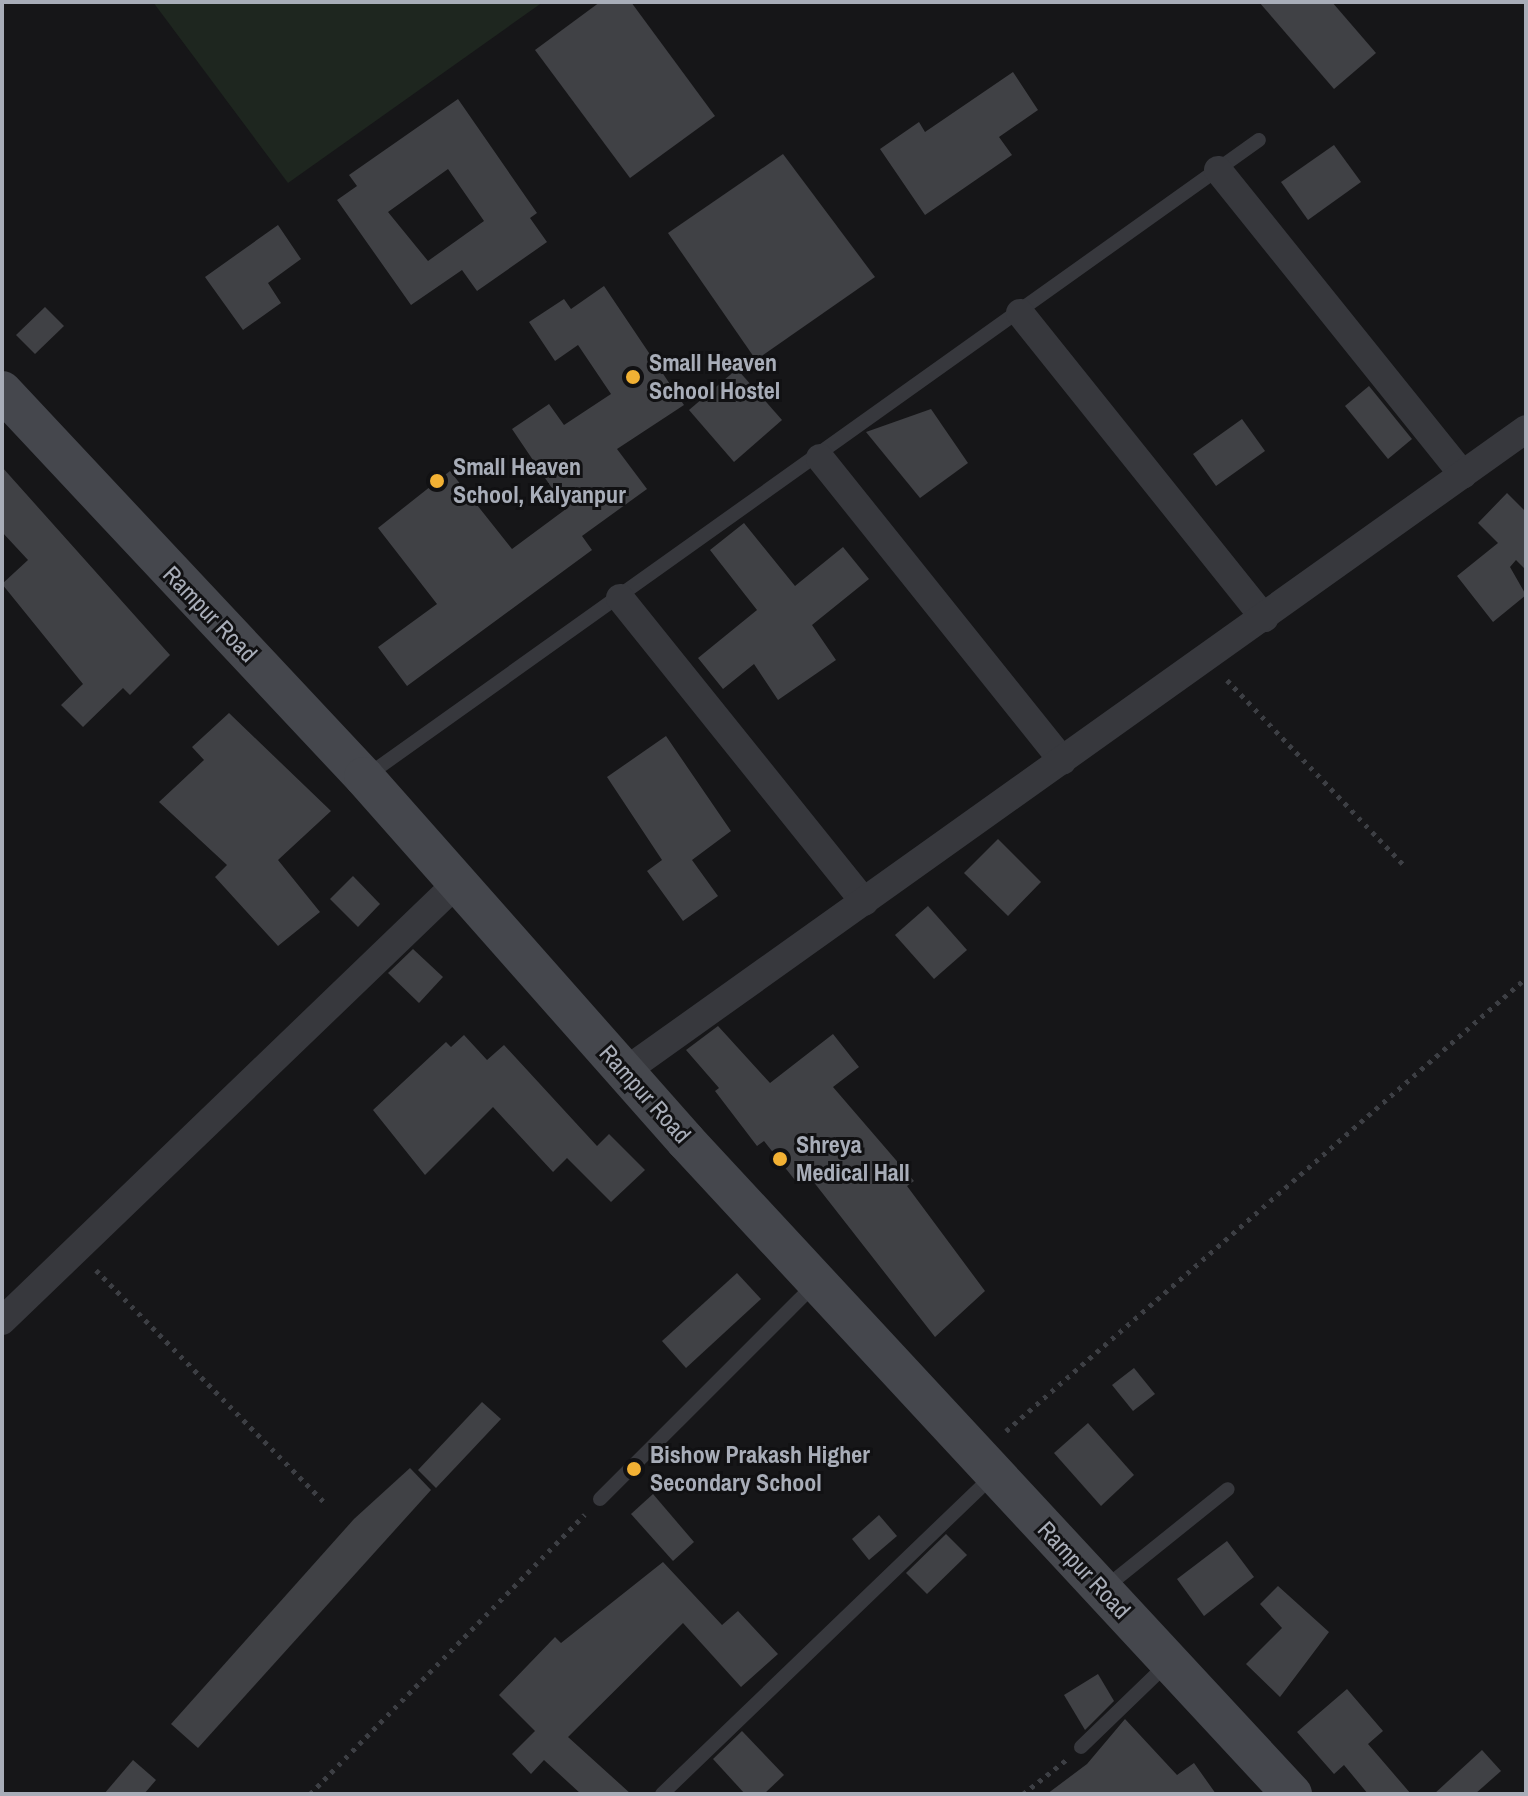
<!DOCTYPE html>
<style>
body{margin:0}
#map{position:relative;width:1528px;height:1796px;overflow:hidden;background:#161618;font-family:"Archivo Narrow",sans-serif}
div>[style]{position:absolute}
.green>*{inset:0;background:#1e261f}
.building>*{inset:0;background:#404145}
.path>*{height:5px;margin-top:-2.5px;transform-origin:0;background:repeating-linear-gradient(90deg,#3d3f44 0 4px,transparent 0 10px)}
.service>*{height:14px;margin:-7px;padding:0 7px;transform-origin:7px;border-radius:7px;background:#37383d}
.minor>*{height:28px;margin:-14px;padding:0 14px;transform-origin:14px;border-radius:14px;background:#37383d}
.secondary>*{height:40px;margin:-20px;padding:0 20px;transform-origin:20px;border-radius:20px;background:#45474d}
.dots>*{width:22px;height:22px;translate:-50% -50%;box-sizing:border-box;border:4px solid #111113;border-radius:50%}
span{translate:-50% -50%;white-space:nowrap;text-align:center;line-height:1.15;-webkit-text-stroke:6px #111113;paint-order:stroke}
.poi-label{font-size:24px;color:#a8adb8;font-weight:700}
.left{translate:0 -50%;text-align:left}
.street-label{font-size:24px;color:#a8adb8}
.frame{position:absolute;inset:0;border:4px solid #a8adb8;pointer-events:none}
</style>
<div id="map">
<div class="green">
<i style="clip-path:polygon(153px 2px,543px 2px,288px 183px)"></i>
</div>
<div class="building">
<i style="clip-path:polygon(600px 2px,631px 2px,715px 116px,630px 178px,535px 50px)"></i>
<i style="clip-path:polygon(1259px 2px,1332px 2px,1376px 53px,1334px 89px)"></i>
<i style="clip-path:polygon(1013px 72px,1038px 110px,999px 137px,1012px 155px,925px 215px,880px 149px,919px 122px,925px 132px)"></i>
<i style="clip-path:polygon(evenodd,458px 99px,537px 213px,530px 218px,547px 242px,477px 291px,462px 270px,411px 305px,337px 200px,357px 186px,349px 175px,458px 99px,448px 169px,484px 221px,428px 261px,388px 212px,448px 169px)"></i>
<i style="clip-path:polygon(1334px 145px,1361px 182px,1308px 220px,1281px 182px)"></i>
<i style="clip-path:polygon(783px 154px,875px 277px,756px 360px,668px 233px)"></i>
<i style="clip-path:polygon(278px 225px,301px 259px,268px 283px,281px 303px,243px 330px,205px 277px)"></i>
<i style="clip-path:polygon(604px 286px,684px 405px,617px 449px,647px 489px,582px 536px,592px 550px,407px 686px,378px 647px,437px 604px,378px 528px,450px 471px,512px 549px,566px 509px,512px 429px,549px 404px,564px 425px,611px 394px,578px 345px,555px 361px,529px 322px,564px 299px,571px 309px)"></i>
<i style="clip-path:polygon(45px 307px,64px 326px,35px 354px,16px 335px)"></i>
<i style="clip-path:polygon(737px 369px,782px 420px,734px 462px,689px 410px)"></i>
<i style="clip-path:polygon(1369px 386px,1412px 439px,1388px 459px,1345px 406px)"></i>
<i style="clip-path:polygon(931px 409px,968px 463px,920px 498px,866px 432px)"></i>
<i style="clip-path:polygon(1242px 419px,1265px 451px,1216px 486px,1193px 454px)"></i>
<i style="clip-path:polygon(2px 467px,170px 655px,130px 695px,123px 688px,83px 727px,61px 705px,83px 684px,2px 584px,28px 560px,2px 532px)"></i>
<i style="clip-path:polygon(1507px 493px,1526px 512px,1526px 570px,1516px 560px,1510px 567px,1526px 595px,1493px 622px,1457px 576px,1498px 543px,1478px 523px)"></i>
<i style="clip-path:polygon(744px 523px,795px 586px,843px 547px,869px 579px,812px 625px,836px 660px,778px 700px,754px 664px,723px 689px,698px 658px,757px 610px,710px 550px)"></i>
<i style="clip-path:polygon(229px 713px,331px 811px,278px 860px,320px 912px,278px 946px,215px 877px,227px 865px,159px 802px,204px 760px,192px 747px)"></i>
<i style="clip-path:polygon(666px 736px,731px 831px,692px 860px,718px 896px,683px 921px,647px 871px,662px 860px,607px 777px)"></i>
<i style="clip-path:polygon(998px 839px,1041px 882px,1008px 916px,964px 873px)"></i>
<i style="clip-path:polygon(353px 876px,380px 904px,358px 927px,330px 899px)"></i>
<i style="clip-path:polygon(928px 906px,967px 950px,934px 979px,895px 935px)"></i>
<i style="clip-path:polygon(413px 949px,443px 977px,419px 1003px,388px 973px)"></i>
<i style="clip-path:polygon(718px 1026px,770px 1083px,833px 1034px,859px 1067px,833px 1087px,914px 1181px,907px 1186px,985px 1291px,935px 1337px,809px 1176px,798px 1184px,764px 1141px,757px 1146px,715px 1091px,719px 1088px,686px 1050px)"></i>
<i style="clip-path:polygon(464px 1035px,487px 1060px,504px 1045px,597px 1146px,609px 1134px,645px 1170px,611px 1202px,567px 1158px,553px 1172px,493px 1107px,425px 1175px,373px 1110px,446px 1042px,451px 1047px)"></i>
<i style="clip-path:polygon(737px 1273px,761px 1299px,686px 1368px,662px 1341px)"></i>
<i style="clip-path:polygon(1134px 1368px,1155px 1394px,1133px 1411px,1112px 1385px)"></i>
<i style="clip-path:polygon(482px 1402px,501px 1419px,436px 1488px,418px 1470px)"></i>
<i style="clip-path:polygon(1088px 1423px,1134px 1475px,1101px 1506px,1054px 1453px)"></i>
<i style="clip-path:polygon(410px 1468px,431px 1490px,198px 1748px,171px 1724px,354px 1519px)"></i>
<i style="clip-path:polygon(653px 1494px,694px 1542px,673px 1561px,631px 1514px)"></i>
<i style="clip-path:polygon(879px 1515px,897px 1536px,869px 1560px,852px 1539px)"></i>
<i style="clip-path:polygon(946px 1534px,967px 1555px,927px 1594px,906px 1573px)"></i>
<i style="clip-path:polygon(1227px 1541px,1254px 1577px,1204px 1616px,1177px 1579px)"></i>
<i style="clip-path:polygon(663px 1562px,722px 1625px,738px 1611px,778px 1654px,741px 1687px,683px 1623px,568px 1737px,631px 1794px,581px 1794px,544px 1760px,531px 1774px,512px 1754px,535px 1731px,499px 1695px,555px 1637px,561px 1643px)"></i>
<i style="clip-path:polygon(1278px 1586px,1329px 1632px,1280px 1697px,1246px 1664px,1282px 1628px,1260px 1604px)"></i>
<i style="clip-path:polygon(1098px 1674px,1114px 1701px,1085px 1730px,1064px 1695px)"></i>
<i style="clip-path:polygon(1347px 1689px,1383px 1731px,1368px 1744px,1411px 1794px,1368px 1794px,1344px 1765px,1334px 1774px,1297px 1732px)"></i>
<i style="clip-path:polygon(1125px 1719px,1177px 1775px,1194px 1763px,1216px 1794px,1047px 1794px,1087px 1764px)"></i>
<i style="clip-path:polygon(742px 1731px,784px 1775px,764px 1794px,745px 1794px,713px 1759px)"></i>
<i style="clip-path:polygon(1482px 1750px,1501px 1771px,1475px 1794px,1434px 1794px)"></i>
<i style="clip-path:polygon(133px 1760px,156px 1780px,144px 1794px,104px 1794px)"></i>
</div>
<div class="path">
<i style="left:1227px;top:680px;width:255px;rotate:46.3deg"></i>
<i style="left:96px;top:1270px;width:330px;rotate:45.5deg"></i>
<i style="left:1006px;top:1431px;width:690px;rotate:-41.06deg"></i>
<i style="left:310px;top:1794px;width:392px;rotate:-45.5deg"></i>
<i style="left:1023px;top:1794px;width:55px;rotate:-38.3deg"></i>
</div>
<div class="service">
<i style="left:368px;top:775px;width:1094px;rotate:-35.48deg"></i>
<i style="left:600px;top:1499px;width:303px;rotate:-45deg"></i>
<i style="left:1106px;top:1587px;width:156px;rotate:-38.8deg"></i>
<i style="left:1081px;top:1747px;width:122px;rotate:-44deg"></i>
<i style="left:662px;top:1794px;width:458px;rotate:-43.9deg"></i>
</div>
<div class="minor">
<i style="left:1218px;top:170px;width:391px;rotate:51.2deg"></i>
<i style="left:1020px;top:313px;width:391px;rotate:51.3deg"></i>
<i style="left:820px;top:458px;width:388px;rotate:51.3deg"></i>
<i style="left:620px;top:598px;width:390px;rotate:51.2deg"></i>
<i style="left:624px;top:1072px;width:1108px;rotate:-35.48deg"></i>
<i style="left:2px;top:1321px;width:630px;rotate:-43.91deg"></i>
</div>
<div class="secondary">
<i style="left:2px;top:391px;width:529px;rotate:46.84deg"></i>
<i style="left:364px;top:777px;width:486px;rotate:48.5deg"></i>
<i style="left:686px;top:1141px;width:891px;rotate:47.14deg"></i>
</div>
<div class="dots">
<i style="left:633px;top:377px;background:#f2b134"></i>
<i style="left:437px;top:481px;background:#f2b134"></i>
<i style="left:780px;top:1159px;background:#f2b134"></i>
<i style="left:634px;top:1469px;background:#f2b134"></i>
</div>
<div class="poi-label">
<span class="left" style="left:649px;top:377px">Small Heaven<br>School Hostel</span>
<span class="left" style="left:453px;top:481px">Small Heaven<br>School, Kalyanpur</span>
<span class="left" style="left:796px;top:1159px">Shreya<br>Medical Hall</span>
<span class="left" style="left:650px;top:1469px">Bishow Prakash Higher<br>Secondary School</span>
</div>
<div class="street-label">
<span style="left:210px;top:614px;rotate:46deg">Rampur Road</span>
<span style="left:645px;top:1094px;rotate:48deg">Rampur Road</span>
<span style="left:1084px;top:1570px;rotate:47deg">Rampur Road</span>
</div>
<div class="frame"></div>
</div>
